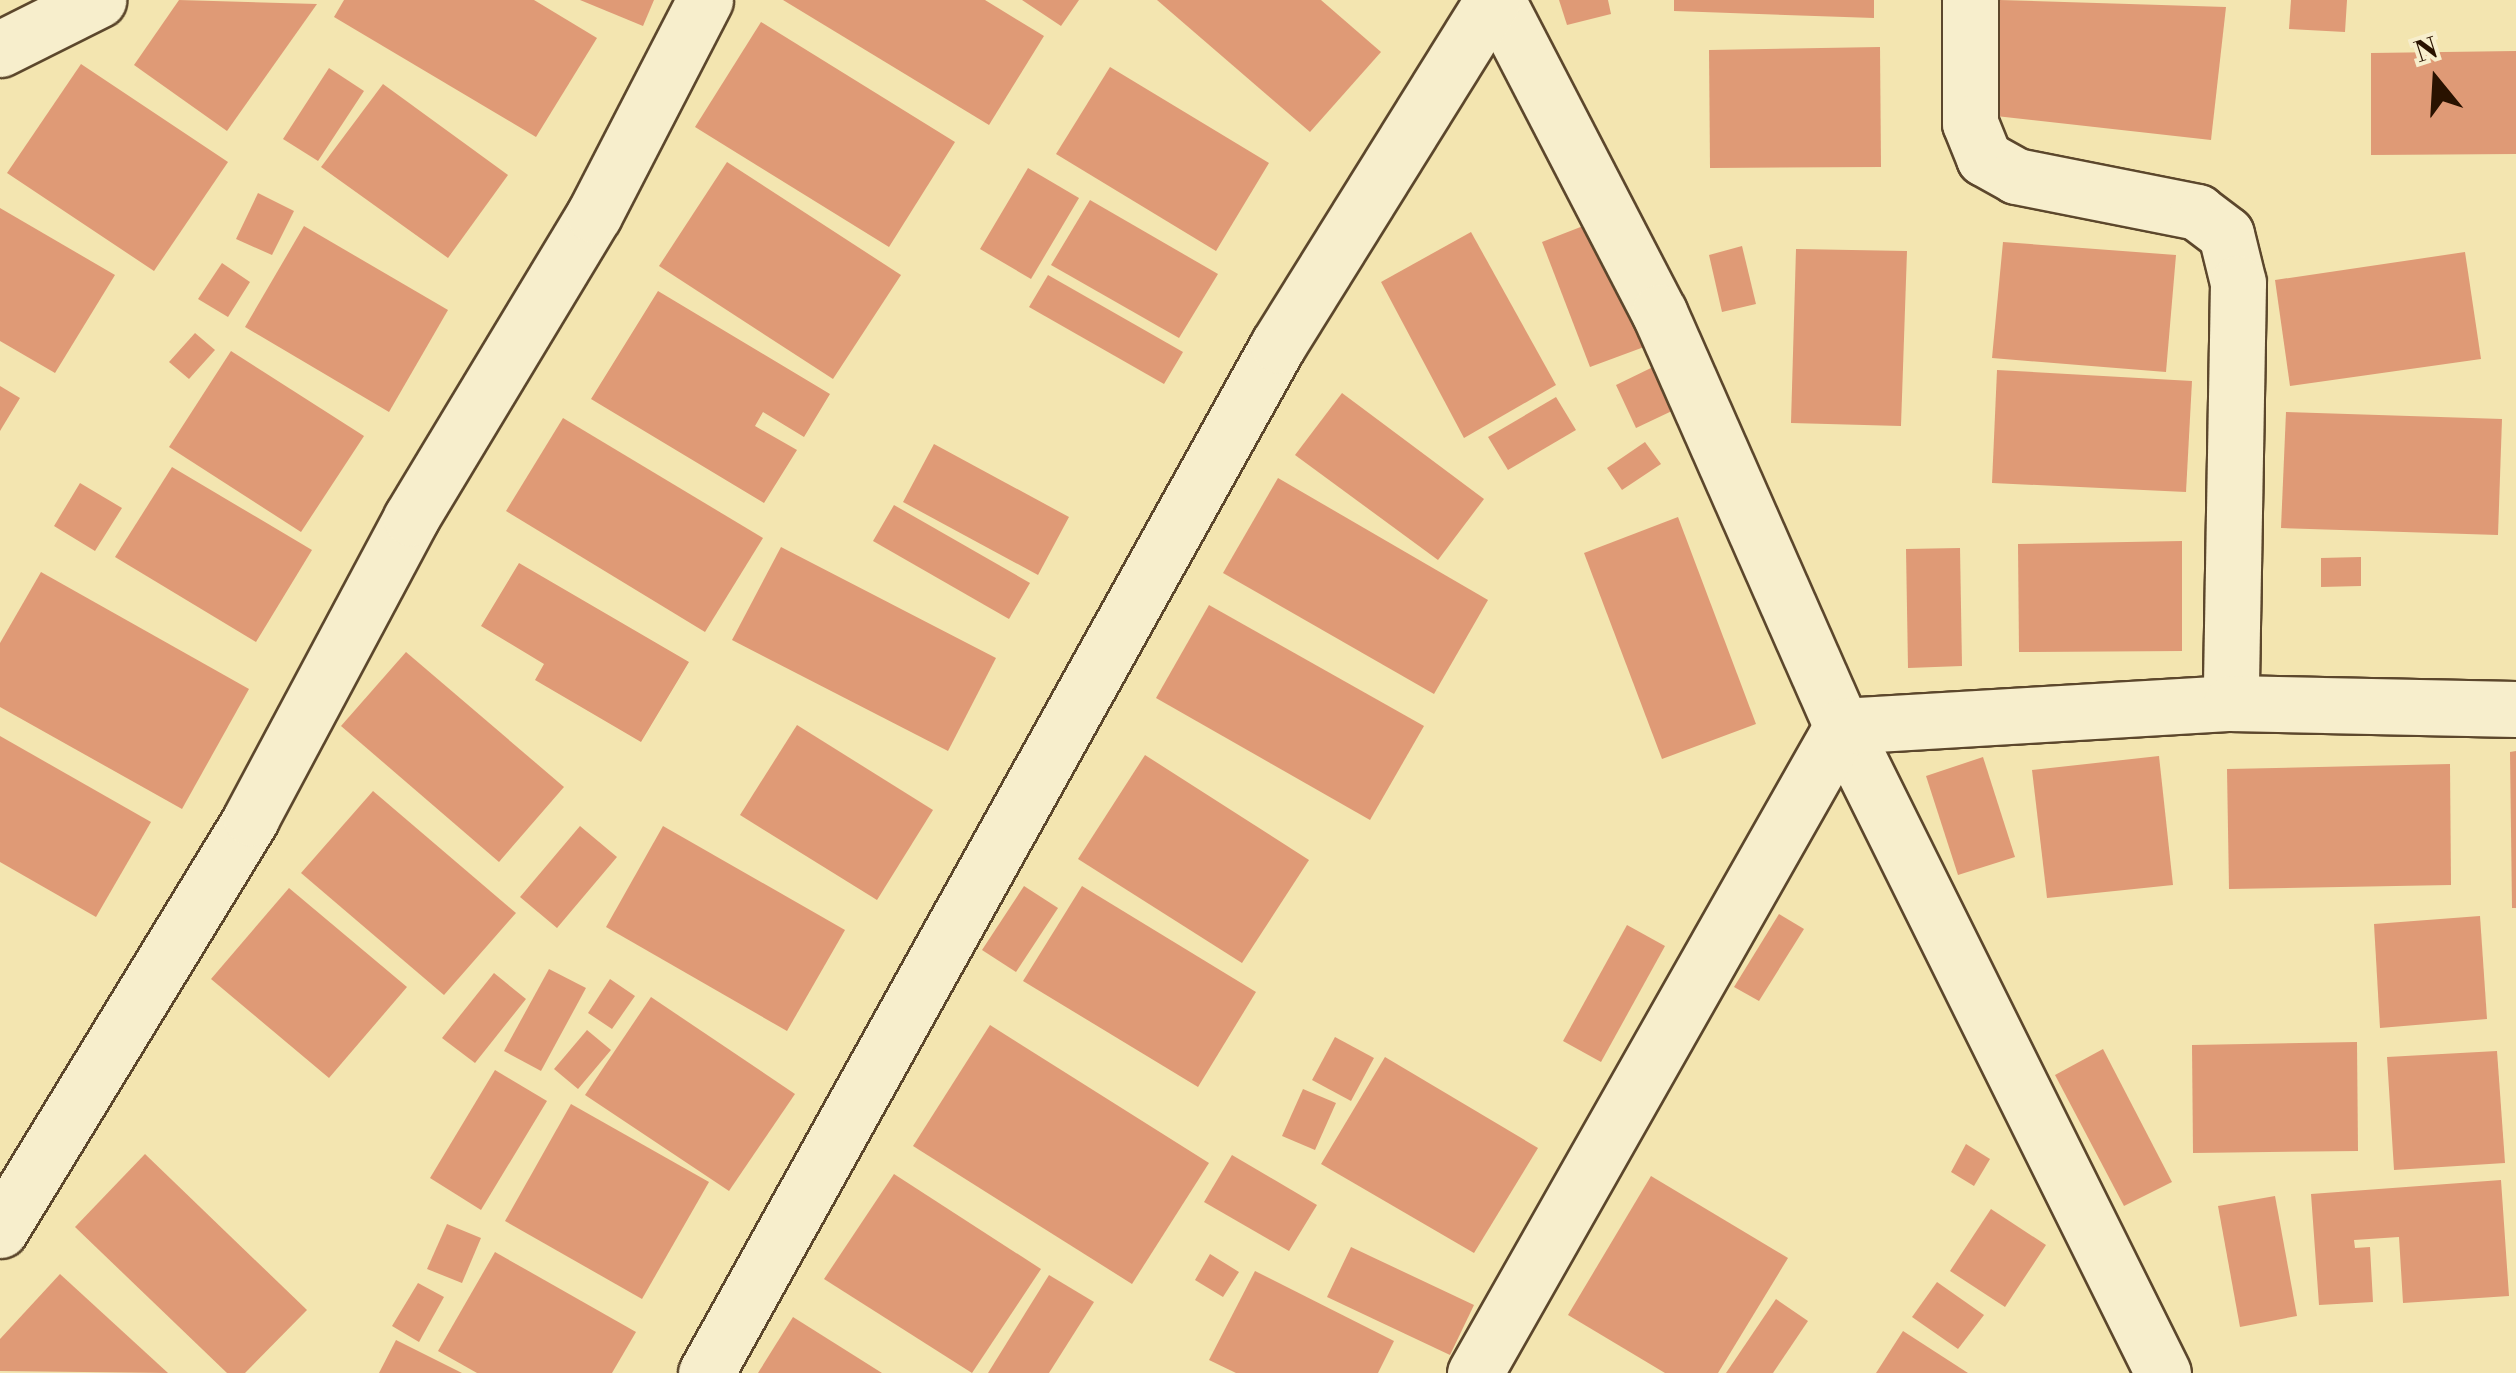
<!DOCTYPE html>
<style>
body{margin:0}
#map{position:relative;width:2516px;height:1373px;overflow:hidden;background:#f3e5b0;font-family:"Libre Bodoni",serif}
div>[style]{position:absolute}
.building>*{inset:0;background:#df9a76}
.roads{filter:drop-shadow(2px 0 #5c472c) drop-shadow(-2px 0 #5c472c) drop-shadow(0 2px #5c472c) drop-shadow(0 -2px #5c472c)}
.minor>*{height:55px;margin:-27.5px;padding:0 27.5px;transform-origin:27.5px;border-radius:27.5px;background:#f7eecc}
span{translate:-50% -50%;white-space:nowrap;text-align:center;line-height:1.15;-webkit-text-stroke:8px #f7eecc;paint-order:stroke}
.north{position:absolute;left:2386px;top:30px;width:100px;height:100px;-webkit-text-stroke:8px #f7eecc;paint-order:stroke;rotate:342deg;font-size:28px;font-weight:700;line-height:40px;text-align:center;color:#291200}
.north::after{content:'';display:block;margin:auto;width:35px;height:45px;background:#291200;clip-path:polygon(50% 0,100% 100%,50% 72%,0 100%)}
</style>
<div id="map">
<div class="building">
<i style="clip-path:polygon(179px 0,317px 4px,227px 131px,134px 65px)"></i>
<i style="clip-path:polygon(344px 0,534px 0,597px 38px,536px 137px,334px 17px)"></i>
<i style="clip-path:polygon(580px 0,654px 0,643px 26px)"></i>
<i style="clip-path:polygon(783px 0,985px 0,1044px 36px,989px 125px)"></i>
<i style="clip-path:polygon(1022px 0,1079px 0,1061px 26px)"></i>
<i style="clip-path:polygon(1157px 0,1321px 0,1381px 52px,1310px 132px)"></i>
<i style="clip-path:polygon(1559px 0,1608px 0,1611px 14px,1567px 25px)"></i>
<i style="clip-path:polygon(1674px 0,1874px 0,1874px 18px,1674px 11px)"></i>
<i style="clip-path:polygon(2000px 0,2226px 7px,2211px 140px,1987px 115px)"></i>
<i style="clip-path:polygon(2291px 0,2347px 0,2345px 32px,2289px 29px)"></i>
<i style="clip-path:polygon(761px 22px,955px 142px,889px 247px,695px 127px)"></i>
<i style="clip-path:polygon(1880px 47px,1881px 167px,1710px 168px,1709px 50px)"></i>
<i style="clip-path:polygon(2516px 51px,2516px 154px,2371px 155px,2371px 53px)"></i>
<i style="clip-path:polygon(81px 64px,228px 162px,154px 271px,7px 173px)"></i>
<i style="clip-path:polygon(1110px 67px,1269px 163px,1216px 251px,1056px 154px)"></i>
<i style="clip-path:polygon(329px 68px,364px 91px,318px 161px,283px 139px)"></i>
<i style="clip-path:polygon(383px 84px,508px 175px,448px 258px,321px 167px)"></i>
<i style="clip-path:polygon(727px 162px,901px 275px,833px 379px,659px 266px)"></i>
<i style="clip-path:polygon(1028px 168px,1079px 198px,1031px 279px,980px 249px)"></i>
<i style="clip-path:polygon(258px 193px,294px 211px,272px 255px,236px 239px)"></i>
<i style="clip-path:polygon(1090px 200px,1218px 274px,1179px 338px,1051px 265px)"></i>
<i style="clip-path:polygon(0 208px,115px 275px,55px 373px,0 341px)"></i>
<i style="clip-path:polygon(1596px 221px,1644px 347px,1590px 367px,1542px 242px)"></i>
<i style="clip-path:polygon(304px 226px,448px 310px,389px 412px,245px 327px)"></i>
<i style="clip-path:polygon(1471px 232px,1556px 385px,1464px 438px,1381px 282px)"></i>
<i style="clip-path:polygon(2003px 242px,2176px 255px,2166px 372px,1992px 358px)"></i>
<i style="clip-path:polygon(1742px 246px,1756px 304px,1722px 312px,1709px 255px)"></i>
<i style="clip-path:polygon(1796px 249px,1907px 251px,1901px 426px,1791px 423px)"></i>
<i style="clip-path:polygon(2465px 252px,2481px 359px,2290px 386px,2275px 280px)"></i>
<i style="clip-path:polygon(222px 263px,250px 282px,228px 317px,198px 299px)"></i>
<i style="clip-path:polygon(1048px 275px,1183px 352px,1164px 384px,1029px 307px)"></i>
<i style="clip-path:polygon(658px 291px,830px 394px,804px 437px,763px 412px,755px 426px,797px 450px,764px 503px,591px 399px)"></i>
<i style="clip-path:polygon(195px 333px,215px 350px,189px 379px,169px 362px)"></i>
<i style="clip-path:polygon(231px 351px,364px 436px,301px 532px,169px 447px)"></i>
<i style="clip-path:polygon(1653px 367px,1674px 410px,1636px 428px,1616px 385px)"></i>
<i style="clip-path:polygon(1997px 370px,2192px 381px,2186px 492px,1992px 483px)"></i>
<i style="clip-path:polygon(0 386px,20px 398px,0 431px)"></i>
<i style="clip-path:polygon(1342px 393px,1484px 499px,1438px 560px,1295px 455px)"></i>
<i style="clip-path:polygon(1556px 397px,1576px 430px,1508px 470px,1488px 437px)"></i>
<i style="clip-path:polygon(2286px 412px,2502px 419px,2498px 535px,2281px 528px)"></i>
<i style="clip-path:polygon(563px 418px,763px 538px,705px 632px,506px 511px)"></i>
<i style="clip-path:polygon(1645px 442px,1661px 464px,1622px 490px,1607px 468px)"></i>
<i style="clip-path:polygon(934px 444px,1069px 517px,1038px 575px,903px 502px)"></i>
<i style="clip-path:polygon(172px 467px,312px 550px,256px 642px,115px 557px)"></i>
<i style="clip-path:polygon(1278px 478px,1488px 600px,1434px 694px,1223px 573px)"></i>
<i style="clip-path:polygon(80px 483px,122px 508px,95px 551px,54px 526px)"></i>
<i style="clip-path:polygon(894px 505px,1030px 583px,1009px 619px,873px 541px)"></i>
<i style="clip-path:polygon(1678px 517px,1756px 724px,1662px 759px,1584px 553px)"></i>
<i style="clip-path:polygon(2182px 541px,2182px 651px,2019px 652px,2018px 544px)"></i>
<i style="clip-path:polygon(781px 547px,996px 658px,948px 751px,732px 640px)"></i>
<i style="clip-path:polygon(1960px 548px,1962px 666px,1908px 668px,1906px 549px)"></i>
<i style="clip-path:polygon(2361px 557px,2361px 586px,2321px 587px,2321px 558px)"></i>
<i style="clip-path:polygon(519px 563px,689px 662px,641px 742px,535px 680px,544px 664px,481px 626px)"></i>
<i style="clip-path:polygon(41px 572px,249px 689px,182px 809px,0 707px,0 643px)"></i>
<i style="clip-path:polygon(1209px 605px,1424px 726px,1370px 820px,1156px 698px)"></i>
<i style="clip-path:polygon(406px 652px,564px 787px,499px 862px,341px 726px)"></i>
<i style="clip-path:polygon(797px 725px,933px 810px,877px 900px,740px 815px)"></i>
<i style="clip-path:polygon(0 736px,151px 822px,96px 917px,0 862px)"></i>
<i style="clip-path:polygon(2516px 751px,2516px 908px,2512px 908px,2510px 752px)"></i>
<i style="clip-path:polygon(1145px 755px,1309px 860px,1242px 963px,1078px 859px)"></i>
<i style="clip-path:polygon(2159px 756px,2173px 885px,2047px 898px,2032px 770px)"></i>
<i style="clip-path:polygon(1983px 757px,2015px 857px,1958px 875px,1926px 776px)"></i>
<i style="clip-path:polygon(2450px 764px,2451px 885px,2229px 889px,2227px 769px)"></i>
<i style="clip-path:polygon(373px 791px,516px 913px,444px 995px,301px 873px)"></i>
<i style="clip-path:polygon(580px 826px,617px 857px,557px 928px,520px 897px)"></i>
<i style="clip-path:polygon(663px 826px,845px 930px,787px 1031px,606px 927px)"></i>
<i style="clip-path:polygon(1024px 886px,1058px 908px,1016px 972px,982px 950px)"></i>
<i style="clip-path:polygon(1082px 886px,1256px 992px,1198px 1087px,1023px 981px)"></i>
<i style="clip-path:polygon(289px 888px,407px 987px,329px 1078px,211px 979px)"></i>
<i style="clip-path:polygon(1779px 914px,1804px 929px,1759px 1001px,1734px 987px)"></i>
<i style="clip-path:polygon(2480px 916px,2487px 1019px,2380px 1028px,2374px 924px)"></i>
<i style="clip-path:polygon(1627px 925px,1665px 946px,1601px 1062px,1563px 1041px)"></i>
<i style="clip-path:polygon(549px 969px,586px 988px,541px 1071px,504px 1051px)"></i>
<i style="clip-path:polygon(494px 973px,526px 999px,475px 1063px,442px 1038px)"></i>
<i style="clip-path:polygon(610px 979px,635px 996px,612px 1029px,588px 1013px)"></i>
<i style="clip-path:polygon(651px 997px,795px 1094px,729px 1191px,585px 1095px)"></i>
<i style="clip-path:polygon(990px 1025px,1209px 1163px,1132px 1284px,913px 1146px)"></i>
<i style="clip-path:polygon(587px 1030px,611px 1050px,578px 1089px,554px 1069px)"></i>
<i style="clip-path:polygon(1335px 1037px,1374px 1058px,1351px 1101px,1312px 1080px)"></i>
<i style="clip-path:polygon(2357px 1042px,2358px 1151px,2193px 1153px,2192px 1045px)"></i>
<i style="clip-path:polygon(2103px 1049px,2172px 1182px,2124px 1206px,2055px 1075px)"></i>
<i style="clip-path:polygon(2497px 1051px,2505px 1163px,2394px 1170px,2387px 1057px)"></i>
<i style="clip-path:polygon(1385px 1057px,1538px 1148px,1474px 1253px,1321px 1164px)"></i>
<i style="clip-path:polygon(495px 1070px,547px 1101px,481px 1210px,430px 1178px)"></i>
<i style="clip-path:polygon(1303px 1089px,1336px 1103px,1315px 1150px,1282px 1136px)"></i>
<i style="clip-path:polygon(571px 1104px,709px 1182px,642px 1299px,505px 1221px)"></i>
<i style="clip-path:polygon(1966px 1144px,1990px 1159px,1974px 1186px,1951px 1172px)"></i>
<i style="clip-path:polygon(145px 1154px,307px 1310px,245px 1373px,227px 1373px,75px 1227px)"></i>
<i style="clip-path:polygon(1232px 1155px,1317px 1205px,1289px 1251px,1204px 1202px)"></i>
<i style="clip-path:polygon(894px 1174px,1041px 1269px,972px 1373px,824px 1279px)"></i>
<i style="clip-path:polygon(1651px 1176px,1788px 1258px,1718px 1373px,1665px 1373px,1568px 1315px)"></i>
<i style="clip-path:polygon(2501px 1180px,2509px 1296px,2403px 1303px,2399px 1237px,2354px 1240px,2355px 1248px,2370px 1247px,2373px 1302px,2319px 1305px,2311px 1194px)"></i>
<i style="clip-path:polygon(2275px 1196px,2297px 1316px,2240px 1327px,2218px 1206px)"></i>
<i style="clip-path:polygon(1991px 1209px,2046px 1245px,2005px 1307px,1950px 1271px)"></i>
<i style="clip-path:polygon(447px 1224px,481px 1238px,462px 1283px,427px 1269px)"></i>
<i style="clip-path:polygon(1351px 1247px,1474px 1305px,1450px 1355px,1327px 1297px)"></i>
<i style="clip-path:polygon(495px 1252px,636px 1332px,612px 1373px,477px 1373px,438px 1351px)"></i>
<i style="clip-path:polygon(1210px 1254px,1239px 1272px,1223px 1297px,1195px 1280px)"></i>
<i style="clip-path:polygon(1255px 1271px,1394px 1341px,1378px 1373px,1236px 1373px,1209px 1360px)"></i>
<i style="clip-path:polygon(60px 1274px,168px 1373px,0 1371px,0 1339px)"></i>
<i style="clip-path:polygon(1049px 1275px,1094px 1302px,1049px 1373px,988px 1373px)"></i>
<i style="clip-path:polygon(1937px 1282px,1984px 1315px,1958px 1349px,1912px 1317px)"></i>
<i style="clip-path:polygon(418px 1283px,444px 1297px,419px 1342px,392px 1326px)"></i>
<i style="clip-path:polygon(1776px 1299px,1808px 1321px,1773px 1373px,1726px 1373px)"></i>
<i style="clip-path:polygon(793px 1317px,882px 1373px,758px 1373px)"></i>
<i style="clip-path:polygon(1903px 1331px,1968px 1373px,1876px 1373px)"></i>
<i style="clip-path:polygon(396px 1340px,462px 1373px,379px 1373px)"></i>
</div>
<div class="roads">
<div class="minor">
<i style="left:1497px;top:0;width:352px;rotate:62.6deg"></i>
<i style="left:1659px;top:312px;width:453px;rotate:66.2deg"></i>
<i style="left:1842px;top:726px;width:722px;rotate:63.61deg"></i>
<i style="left:1970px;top:0;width:123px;rotate:90deg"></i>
<i style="left:1970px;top:123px;width:38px;rotate:68deg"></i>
<i style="left:1984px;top:158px;width:37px;rotate:29deg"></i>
<i style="left:2016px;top:176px;width:185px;rotate:11.2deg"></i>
<i style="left:2197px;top:212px;width:36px;rotate:37deg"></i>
<i style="left:2226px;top:234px;width:50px;rotate:76.2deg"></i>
<i style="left:2238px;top:283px;width:420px;rotate:91deg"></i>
<i style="left:0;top:49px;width:110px;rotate:-26.6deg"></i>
<i style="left:0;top:1230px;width:482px;rotate:-58.6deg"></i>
<i style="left:251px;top:818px;width:340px;rotate:-61.9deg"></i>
<i style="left:411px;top:518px;width:354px;rotate:-58.9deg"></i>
<i style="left:594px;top:215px;width:242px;rotate:-62.7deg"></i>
<i style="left:706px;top:1373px;width:1176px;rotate:-60.91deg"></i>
<i style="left:1278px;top:345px;width:407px;rotate:-58.1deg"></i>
<i style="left:1475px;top:1373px;width:744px;rotate:-60.44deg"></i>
<i style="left:1842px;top:726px;width:390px;rotate:-3.4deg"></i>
<i style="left:2231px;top:703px;width:285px;rotate:1.2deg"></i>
</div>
</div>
<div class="north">N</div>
</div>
